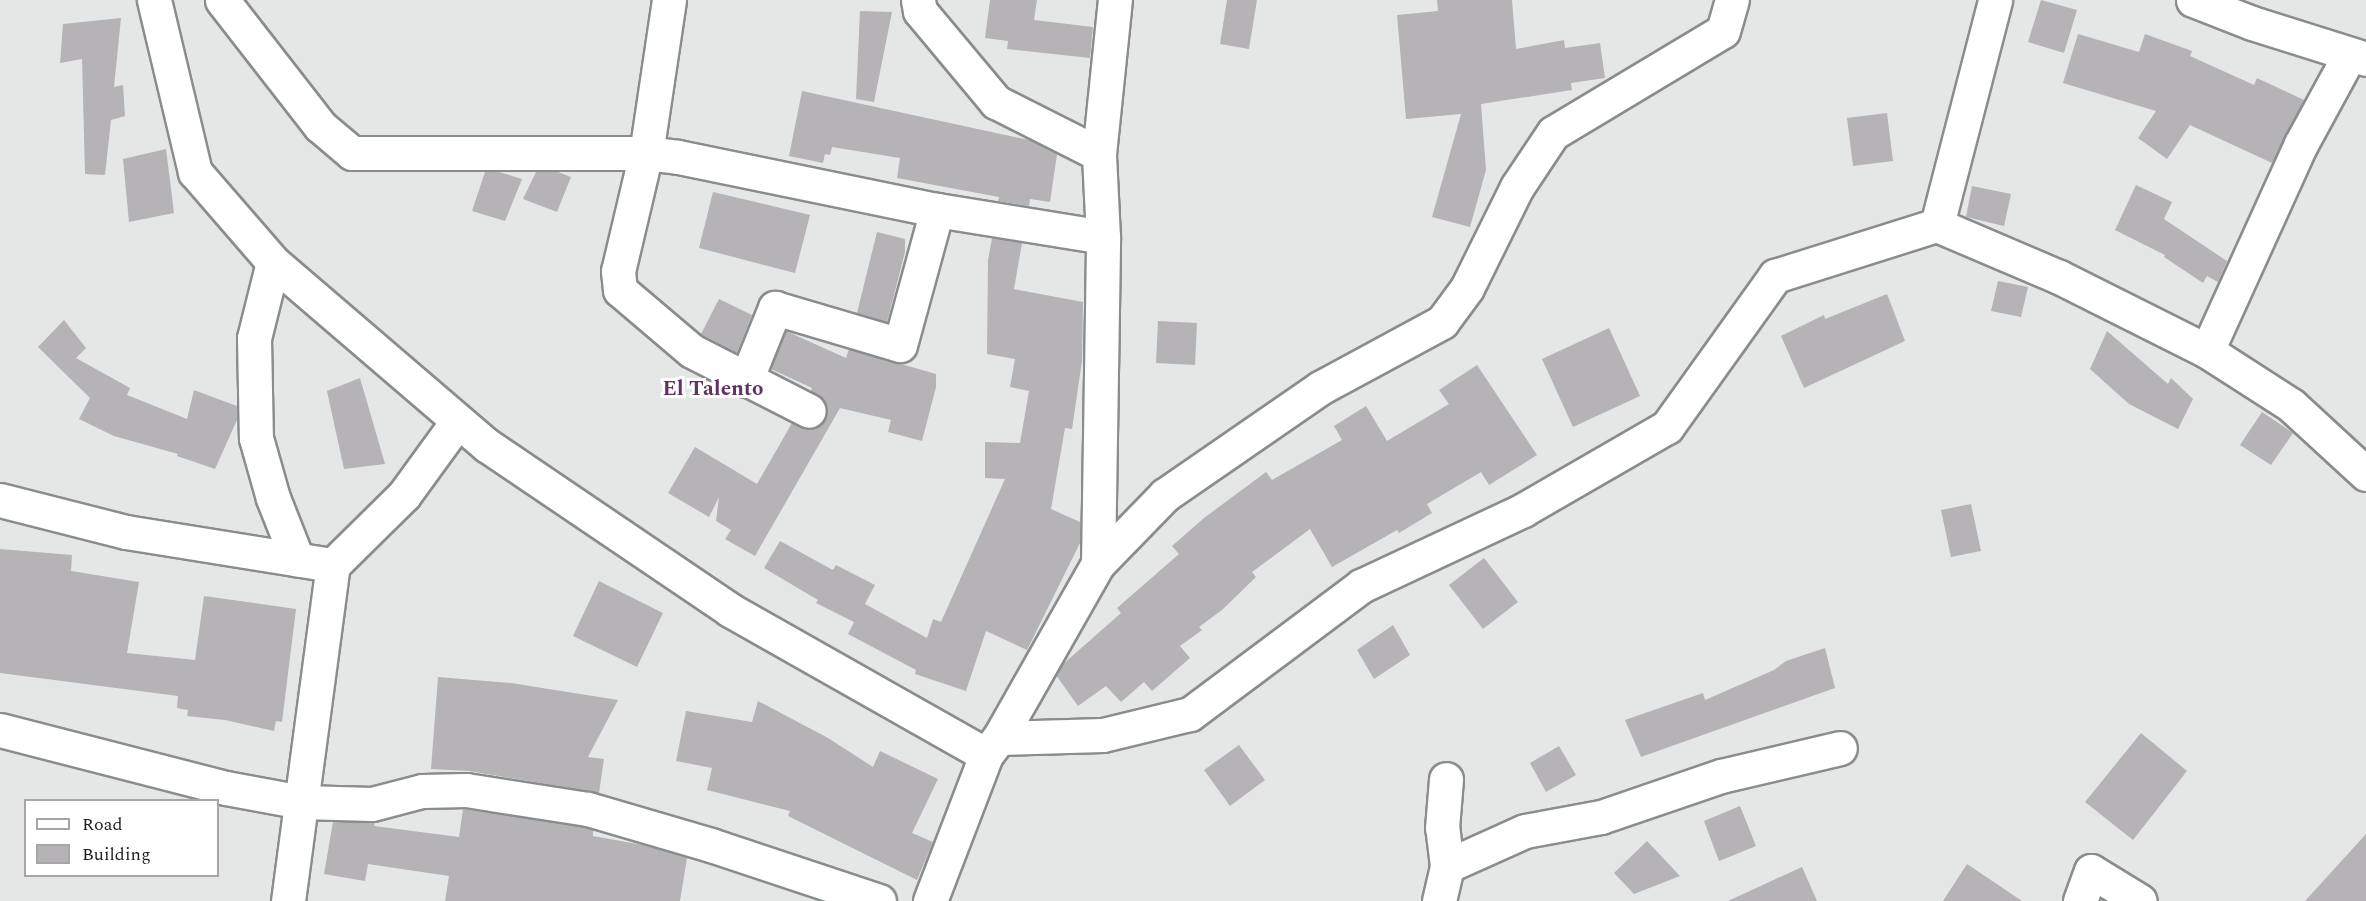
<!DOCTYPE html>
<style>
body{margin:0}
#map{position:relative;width:2366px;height:901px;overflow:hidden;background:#e4e7e6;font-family:Spectral,serif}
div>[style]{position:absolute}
.building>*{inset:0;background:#b5b3b5}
.roads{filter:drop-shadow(2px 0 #898d8b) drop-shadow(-2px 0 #898d8b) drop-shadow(0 2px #898d8b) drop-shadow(0 -2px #898d8b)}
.minor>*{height:33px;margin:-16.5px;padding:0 16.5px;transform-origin:16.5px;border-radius:16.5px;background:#fff}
span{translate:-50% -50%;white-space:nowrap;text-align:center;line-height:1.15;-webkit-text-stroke:6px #fff;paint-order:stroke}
.neighbourhood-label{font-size:21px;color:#613265;font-weight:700}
.legend{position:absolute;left:24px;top:799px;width:195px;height:78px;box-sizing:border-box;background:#fff;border:2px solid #a5a6a5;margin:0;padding:8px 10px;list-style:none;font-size:18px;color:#1e201f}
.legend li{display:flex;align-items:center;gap:12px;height:30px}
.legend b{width:30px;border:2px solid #a5a6a5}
</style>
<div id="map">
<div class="building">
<i style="clip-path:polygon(990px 0,1037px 0,1034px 20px,1093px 27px,1090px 58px,1007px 49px,1008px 41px,985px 38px)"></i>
<i style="clip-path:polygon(1227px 0,1257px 0,1249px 49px,1220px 44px)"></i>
<i style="clip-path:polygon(1437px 0,1512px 0,1516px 49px,1564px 40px,1565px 48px,1600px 43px,1605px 78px,1571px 83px,1572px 90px,1481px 104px,1486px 170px,1470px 227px,1432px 217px,1461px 114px,1406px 119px,1397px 15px,1438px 11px)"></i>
<i style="clip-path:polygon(2041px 0,2077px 10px,2064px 53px,2028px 42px)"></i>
<i style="clip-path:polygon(860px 11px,892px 12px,874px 102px,856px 99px)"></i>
<i style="clip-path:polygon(121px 18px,114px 87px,123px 85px,125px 116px,111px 120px,105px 175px,85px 174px,82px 59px,60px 63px,63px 24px)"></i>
<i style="clip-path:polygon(2078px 34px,2139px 52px,2145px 34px,2192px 51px,2190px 56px,2254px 85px,2257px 78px,2304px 100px,2272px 163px,2190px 125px,2167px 159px,2138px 138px,2156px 111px,2063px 83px)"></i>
<i style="clip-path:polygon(802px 91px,1029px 140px,1057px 154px,1050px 202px,1030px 199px,1029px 206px,998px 201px,999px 197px,897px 178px,900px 158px,832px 147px,830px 155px,825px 154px,823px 163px,789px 156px)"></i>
<i style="clip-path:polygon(1887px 113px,1893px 161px,1853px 166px,1847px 118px)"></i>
<i style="clip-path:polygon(166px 149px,174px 213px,129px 222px,123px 159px)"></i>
<i style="clip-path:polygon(485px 172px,499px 172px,522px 179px,505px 221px,472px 211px)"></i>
<i style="clip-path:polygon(536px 172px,558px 172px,571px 177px,557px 212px,523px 199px)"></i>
<i style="clip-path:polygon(2136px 185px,2172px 202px,2164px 219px,2227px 261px,2218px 282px,2207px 276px,2203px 283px,2164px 257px,2165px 255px,2115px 230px)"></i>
<i style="clip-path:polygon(1972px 186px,2011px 194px,2004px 226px,1966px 217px)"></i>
<i style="clip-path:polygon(713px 192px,810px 215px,795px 273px,699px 248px)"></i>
<i style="clip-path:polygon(877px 232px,905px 239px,905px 252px,887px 322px,857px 313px)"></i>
<i style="clip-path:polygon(992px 238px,1022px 243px,1014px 289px,1083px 302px,1082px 361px,1072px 429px,1065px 428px,1051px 509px,1080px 522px,1080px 543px,1027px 650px,986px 631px,966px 691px,915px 674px,916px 670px,848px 634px,854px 622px,816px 603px,818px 600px,764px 568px,780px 541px,833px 570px,836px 565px,875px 585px,865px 604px,927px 638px,933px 619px,941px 622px,1005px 479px,985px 478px,985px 442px,1020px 443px,1029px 391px,1010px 387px,1015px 359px,987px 354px,988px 260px)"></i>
<i style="clip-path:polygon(1998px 281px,2028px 287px,2021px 317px,1991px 311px)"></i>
<i style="clip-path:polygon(1887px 294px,1905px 341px,1804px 388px,1781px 336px,1824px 315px,1825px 319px)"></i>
<i style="clip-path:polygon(719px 299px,752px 315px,737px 353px,701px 334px)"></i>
<i style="clip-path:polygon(64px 320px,86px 348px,76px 358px,130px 388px,127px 395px,187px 419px,194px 390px,237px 406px,237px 420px,215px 469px,177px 456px,178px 454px,114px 436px,79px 419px,90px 398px,38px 347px)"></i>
<i style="clip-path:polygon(1158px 321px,1197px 323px,1195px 365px,1156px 363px)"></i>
<i style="clip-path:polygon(1609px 328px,1640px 396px,1573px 427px,1542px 359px)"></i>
<i style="clip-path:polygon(786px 331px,846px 358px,849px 349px,936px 374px,936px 387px,922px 441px,888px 432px,891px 420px,840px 408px,755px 556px,725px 539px,731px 530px,716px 521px,719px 497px,709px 517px,668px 493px,695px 447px,757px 484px,792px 423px,811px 430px,819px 427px,825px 420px,828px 411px,825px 401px,811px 391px,812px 388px,771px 369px)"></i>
<i style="clip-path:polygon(2107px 331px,2168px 384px,2171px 378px,2193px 399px,2178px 429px,2129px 404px,2090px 369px)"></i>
<i style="clip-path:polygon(1477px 365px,1537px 455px,1489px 485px,1481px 472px,1427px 504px,1432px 513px,1399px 533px,1397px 530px,1332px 567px,1310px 529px,1252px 572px,1256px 577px,1222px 610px,1199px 627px,1202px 630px,1180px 646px,1190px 658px,1152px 691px,1144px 682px,1121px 702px,1106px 686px,1078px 706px,1056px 675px,1062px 665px,1121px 613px,1117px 608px,1179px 554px,1172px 546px,1204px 518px,1266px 472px,1272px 480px,1342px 440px,1334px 426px,1366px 406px,1387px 441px,1449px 404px,1439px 390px)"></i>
<i style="clip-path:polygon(360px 378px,385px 464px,344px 469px,327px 391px)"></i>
<i style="clip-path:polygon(2262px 412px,2293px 433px,2271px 465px,2240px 445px)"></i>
<i style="clip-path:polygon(1971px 504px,1981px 551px,1951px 557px,1941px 510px)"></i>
<i style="clip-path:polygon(0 549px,72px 555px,71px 571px,139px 582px,127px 653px,195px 660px,204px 596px,296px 609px,282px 722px,276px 721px,274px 731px,225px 720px,187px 716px,188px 710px,177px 708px,178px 696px,0 673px)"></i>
<i style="clip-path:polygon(1484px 558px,1518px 602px,1483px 629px,1449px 585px)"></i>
<i style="clip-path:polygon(599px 581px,663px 613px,637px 667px,573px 636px)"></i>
<i style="clip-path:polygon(1393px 625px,1410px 655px,1374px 679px,1357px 650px)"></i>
<i style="clip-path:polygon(1825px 648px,1835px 688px,1641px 757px,1625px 720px,1703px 693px,1705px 700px,1774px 670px,1786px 661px)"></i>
<i style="clip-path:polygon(438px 677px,511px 683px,618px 700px,588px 757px,604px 759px,599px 793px,469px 771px,431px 769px)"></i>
<i style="clip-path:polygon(758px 701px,828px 738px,873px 767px,880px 751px,938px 779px,912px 833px,933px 842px,917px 880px,788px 816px,790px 811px,707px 790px,712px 768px,676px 761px,686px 711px,752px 722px)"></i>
<i style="clip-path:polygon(2141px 733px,2187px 771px,2133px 840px,2085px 802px)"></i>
<i style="clip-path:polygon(1239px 745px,1265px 780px,1230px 806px,1204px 770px)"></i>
<i style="clip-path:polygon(1559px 746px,1576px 775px,1546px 792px,1530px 763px)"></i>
<i style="clip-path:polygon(1740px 806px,1756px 846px,1719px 861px,1704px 821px)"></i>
<i style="clip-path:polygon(463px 809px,584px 827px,593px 830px,593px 836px,643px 845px,687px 858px,680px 901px,445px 901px,449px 876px,368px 864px,365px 881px,324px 874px,333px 822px,375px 822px,374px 826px,459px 837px)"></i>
<i style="clip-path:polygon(2366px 834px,2366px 901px,2305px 901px)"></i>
<i style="clip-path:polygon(1647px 841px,1680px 876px,1634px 894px,1614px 873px)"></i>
<i style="clip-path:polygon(1967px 864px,2022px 901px,1943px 901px)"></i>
<i style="clip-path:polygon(1802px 867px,1817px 901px,1728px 901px)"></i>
</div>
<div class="roads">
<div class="minor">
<i style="left:154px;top:0;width:177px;rotate:76.6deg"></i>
<i style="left:195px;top:172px;width:119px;rotate:49.1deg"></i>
<i style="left:273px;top:262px;width:283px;rotate:40.6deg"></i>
<i style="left:488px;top:446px;width:292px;rotate:34.1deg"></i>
<i style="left:730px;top:610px;width:294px;rotate:29.5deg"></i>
<i style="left:222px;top:0;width:160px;rotate:52.1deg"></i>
<i style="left:320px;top:126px;width:42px;rotate:40.2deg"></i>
<i style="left:352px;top:153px;width:294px"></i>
<i style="left:646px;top:153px;width:32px;rotate:7deg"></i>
<i style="left:678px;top:157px;width:264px;rotate:11.6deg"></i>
<i style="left:937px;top:210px;width:168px;rotate:9.2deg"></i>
<i style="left:669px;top:0;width:155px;rotate:98.5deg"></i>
<i style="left:646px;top:153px;width:121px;rotate:103.3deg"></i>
<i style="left:618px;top:271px;width:19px;rotate:84deg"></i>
<i style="left:620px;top:290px;width:94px;rotate:40.3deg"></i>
<i style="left:692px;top:351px;width:131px;rotate:27.1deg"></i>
<i style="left:918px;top:0;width:11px;rotate:80deg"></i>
<i style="left:920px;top:11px;width:119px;rotate:50.1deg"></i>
<i style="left:996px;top:102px;width:115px;rotate:26.8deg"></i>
<i style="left:2193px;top:0;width:63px;rotate:21.3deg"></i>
<i style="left:2252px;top:23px;width:120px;rotate:17.5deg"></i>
<i style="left:1937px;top:225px;width:232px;rotate:-75.5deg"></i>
<i style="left:273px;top:262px;width:78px;rotate:104deg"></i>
<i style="left:254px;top:338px;width:100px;rotate:88.9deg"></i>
<i style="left:256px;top:438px;width:62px;rotate:74.2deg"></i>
<i style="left:273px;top:498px;width:66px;rotate:68.5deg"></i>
<i style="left:2207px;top:351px;width:227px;rotate:-65.6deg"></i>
<i style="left:2301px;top:144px;width:102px;rotate:-61.4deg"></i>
<i style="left:746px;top:380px;width:78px;rotate:-68.1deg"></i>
<i style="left:775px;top:308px;width:130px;rotate:16.5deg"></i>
<i style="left:900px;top:345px;width:140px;rotate:-74.7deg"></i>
<i style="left:0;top:500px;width:130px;rotate:14.3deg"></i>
<i style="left:126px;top:532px;width:210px;rotate:9.1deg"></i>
<i style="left:1098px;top:564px;width:327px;rotate:-89.1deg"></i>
<i style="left:1103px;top:237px;width:83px;rotate:-92.8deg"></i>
<i style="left:1099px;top:154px;width:155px;rotate:-84.1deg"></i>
<i style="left:0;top:730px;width:233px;rotate:14.4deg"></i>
<i style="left:226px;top:788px;width:77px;rotate:10.4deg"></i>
<i style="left:302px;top:802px;width:70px;rotate:1.6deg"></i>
<i style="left:372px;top:804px;width:52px;rotate:-14.6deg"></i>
<i style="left:422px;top:791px;width:44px;rotate:-1.3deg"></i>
<i style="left:466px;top:790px;width:123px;rotate:8.9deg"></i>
<i style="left:588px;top:809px;width:128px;rotate:16.3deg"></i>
<i style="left:711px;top:845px;width:177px;rotate:18.4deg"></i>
<i style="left:999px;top:738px;width:104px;rotate:-1.7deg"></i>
<i style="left:1103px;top:735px;width:89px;rotate:-13.6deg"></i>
<i style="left:1190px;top:714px;width:214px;rotate:-36.8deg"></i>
<i style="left:1361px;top:586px;width:179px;rotate:-25.1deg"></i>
<i style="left:1523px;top:510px;width:166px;rotate:-30deg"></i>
<i style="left:1667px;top:427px;width:186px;rotate:-54.4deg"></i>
<i style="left:1775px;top:276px;width:170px;rotate:-17.5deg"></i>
<i style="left:1937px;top:225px;width:133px;rotate:23.1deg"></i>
<i style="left:2059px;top:277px;width:165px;rotate:26.6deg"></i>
<i style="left:2207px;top:351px;width:100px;rotate:32.7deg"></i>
<i style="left:2291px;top:405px;width:102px;rotate:42.6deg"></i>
<i style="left:1447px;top:866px;width:85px;rotate:-24.2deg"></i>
<i style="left:1525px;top:831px;width:77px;rotate:-10.4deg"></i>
<i style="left:1601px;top:817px;width:127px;rotate:-18.9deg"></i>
<i style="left:1721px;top:776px;width:122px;rotate:-13.2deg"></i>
<i style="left:288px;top:901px;width:339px;rotate:-82.4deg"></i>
<i style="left:333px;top:565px;width:100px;rotate:-44.6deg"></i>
<i style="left:404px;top:495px;width:90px;rotate:-54deg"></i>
<i style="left:930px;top:901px;width:156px;rotate:-69deg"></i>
<i style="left:986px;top:755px;width:21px;rotate:-53deg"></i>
<i style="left:999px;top:738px;width:200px;rotate:-60.4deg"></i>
<i style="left:1098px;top:564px;width:96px;rotate:-45.8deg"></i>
<i style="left:1165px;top:495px;width:188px;rotate:-34.6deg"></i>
<i style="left:1320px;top:388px;width:139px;rotate:-28.4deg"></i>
<i style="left:1442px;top:322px;width:42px;rotate:-53.7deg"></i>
<i style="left:1467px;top:288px;width:113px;rotate:-63.7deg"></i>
<i style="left:1517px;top:187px;width:65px;rotate:-56.3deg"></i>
<i style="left:1553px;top:133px;width:198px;rotate:-31deg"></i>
<i style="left:1723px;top:31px;width:32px;rotate:-74deg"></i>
<i style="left:1439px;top:901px;width:36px;rotate:-77deg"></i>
<i style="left:1447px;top:866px;width:38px;rotate:-97deg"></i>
<i style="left:1442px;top:828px;width:49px;rotate:-85.3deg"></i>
<i style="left:2080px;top:901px;width:32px;rotate:-70deg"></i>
<i style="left:2091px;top:871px;width:57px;rotate:31.5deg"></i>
</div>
</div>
<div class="neighbourhood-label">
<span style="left:713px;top:389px">El Talento</span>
</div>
<ul class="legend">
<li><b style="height:8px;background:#fff"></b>Road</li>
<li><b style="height:16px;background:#b5b3b5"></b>Building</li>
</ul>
</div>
